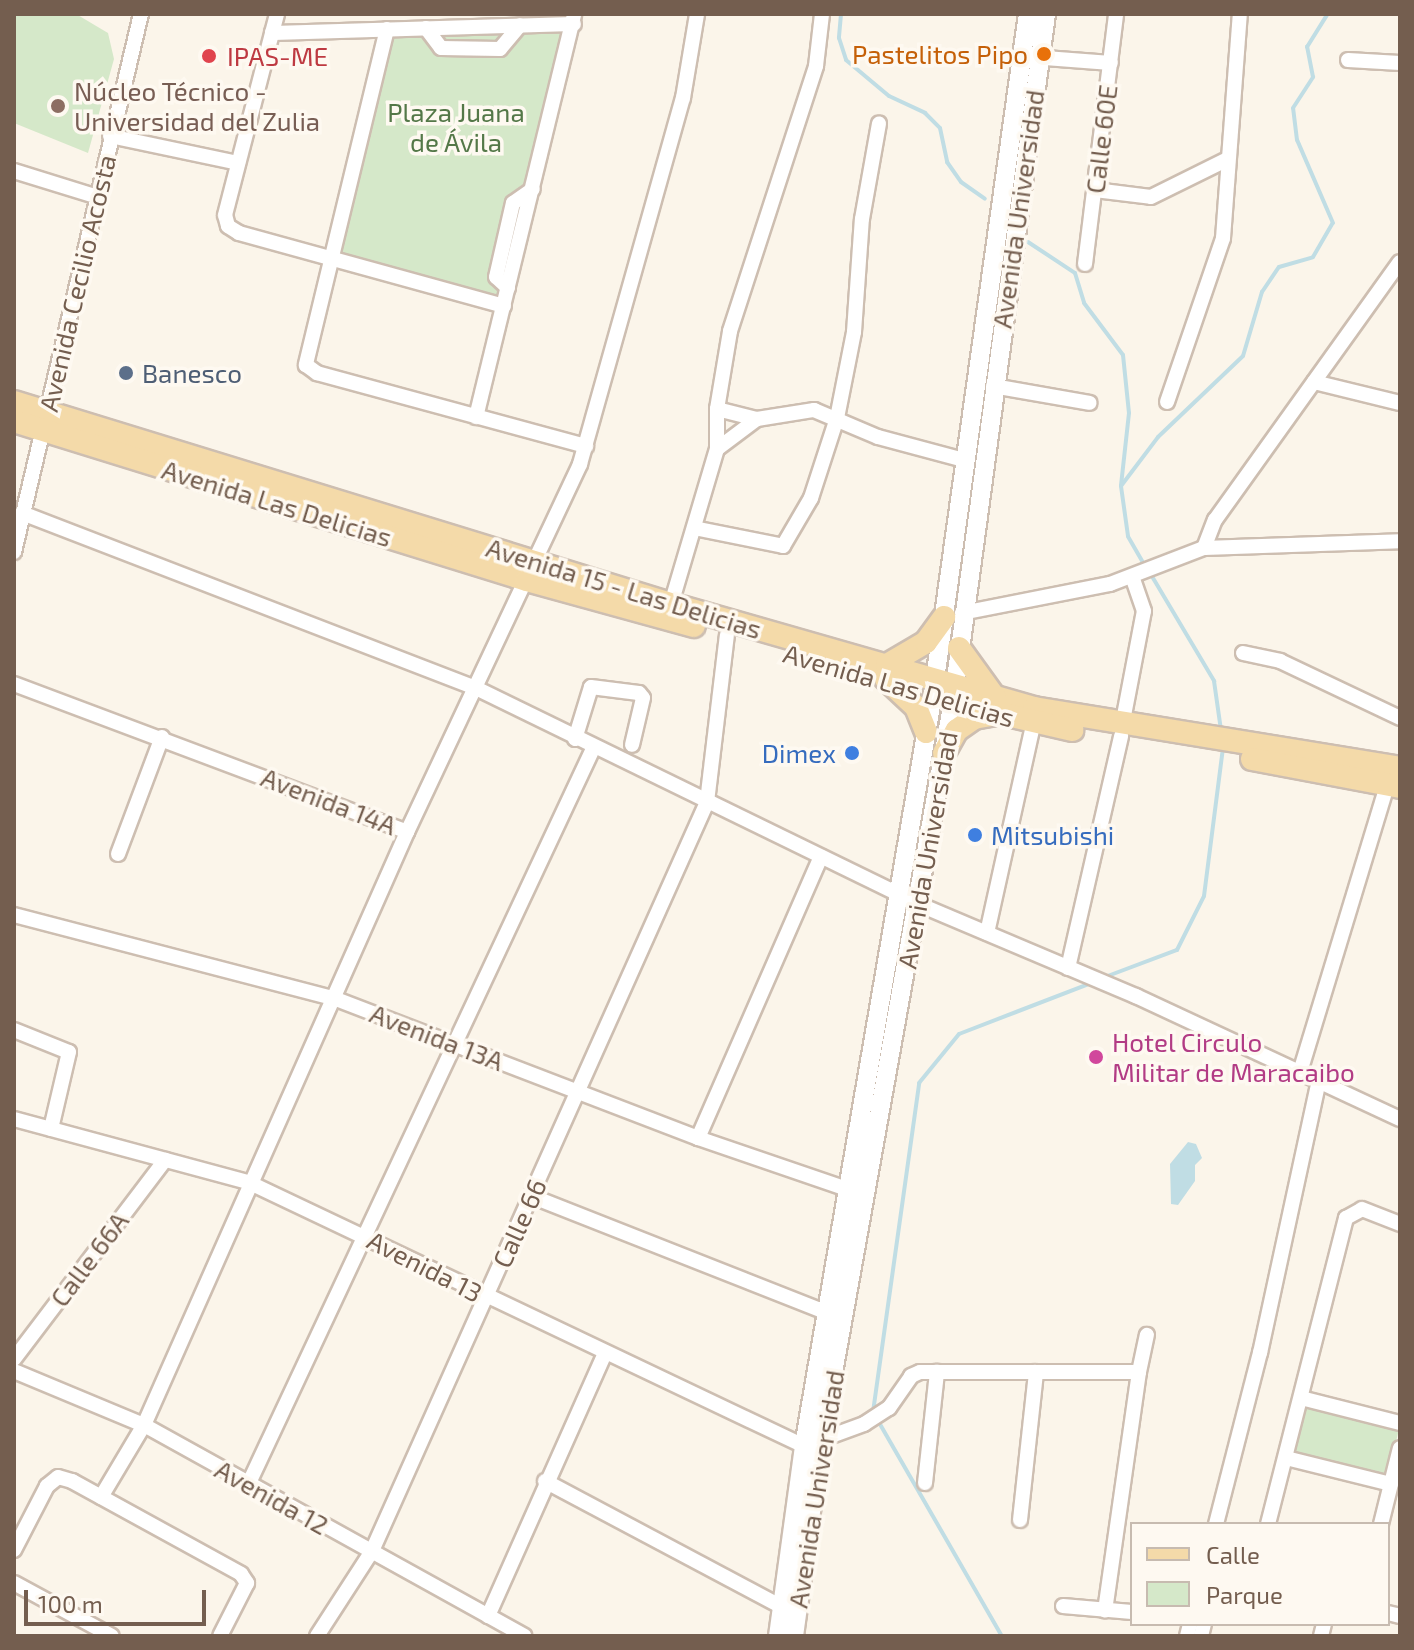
<!DOCTYPE html>
<meta charset="utf-8">
<style>
body{margin:0}
#map{position:relative;width:1414px;height:1650px;overflow:hidden;background:#fbf5ea;font-family:"Exo 2",sans-serif}
div>[style]{position:absolute}
.green>*{inset:0;background:#d5e8c9}
.water>*{inset:0;background:#c0dde4}
.stream>*{height:4px;margin:-2px;padding:0 2px;transform-origin:2px;border-radius:2px;background:#c0dde4}
.roads{filter:drop-shadow(2px 0 #cdbeb1) drop-shadow(-2px 0 #cdbeb1) drop-shadow(0 2px #cdbeb1) drop-shadow(0 -2px #cdbeb1)}
.minor>*{height:14px;margin:-7px;padding:0 7px;transform-origin:7px;border-radius:7px;background:#fff}
.tertiary>*{height:18px;margin:-9px;padding:0 9px;transform-origin:9px;border-radius:9px;background:#fff}
.primary>*{height:22px;margin:-11px;padding:0 11px;transform-origin:11px;border-radius:11px;background:#f4daa9}
.dots>*{width:22px;height:22px;translate:-50% -50%;box-sizing:border-box;border:4px solid #fef9f1;border-radius:50%}
span{translate:-50% -50%;white-space:nowrap;text-align:center;line-height:1.15;-webkit-text-stroke:7px #fef9f1;paint-order:stroke}
.food-label{font-size:26px;color:#c56008}
.right{translate:-100% -50%;text-align:right}
.health-label{font-size:26px;color:#be3a42}
.left{translate:0 -50%;text-align:left}
.education-label{font-size:26px;color:#785e54}
.park-label{font-size:26px;color:#547848}
.street-label{font-size:26px;color:#745e4f}
.service-label{font-size:26px;color:#4e5e75}
.shop-label{font-size:26px;color:#366cbe}
.hotel-label{font-size:26px;color:#b23c85}
.frame{position:absolute;inset:0;border:16px solid #745e4f;pointer-events:none}
.legend{position:absolute;left:1130px;top:1522px;width:260px;height:104px;box-sizing:border-box;background:#fef9f1;border:2px solid #c7bbb0;margin:0;padding:10px 14px;list-style:none;font-size:24px;color:#745e4f}
.legend li{display:flex;align-items:center;gap:16px;height:40px}
.legend b{width:40px;border:2px solid #c7bbb0}
.scale{position:absolute;left:24px;top:1590px;width:182px;height:36px;box-sizing:border-box;border:4px solid #745e4f;border-top:0;padding-left:10px;font-size:24px;line-height:28px;white-space:nowrap;color:#745e4f;-webkit-text-stroke:6px #fef9f1;paint-order:stroke}
</style>
<div id="map">
<div class="green">
<i style="clip-path:polygon(14px 14px,76px 14px,108px 33px,114px 59px,88px 153px,14px 123px)"></i>
<i style="clip-path:polygon(571px 26px,502px 302px,334px 254px,389px 31px)"></i>
<i style="clip-path:polygon(1306px 1405px,1399px 1429px,1388px 1475px,1294px 1453px)"></i>
</div>
<div class="water">
<i style="clip-path:polygon(1188px 1142px,1196px 1144px,1202px 1158px,1195px 1165px,1195px 1181px,1178px 1205px,1171px 1204px,1170px 1164px)"></i>
</div>
<div class="stream">
<i style="left:841px;top:14px;width:24px;rotate:95deg"></i>
<i style="left:839px;top:38px;width:23px;rotate:72deg"></i>
<i style="left:846px;top:60px;width:56px;rotate:39.9deg"></i>
<i style="left:889px;top:96px;width:40px;rotate:25deg"></i>
<i style="left:925px;top:113px;width:21px;rotate:45deg"></i>
<i style="left:940px;top:128px;width:35px;rotate:78deg"></i>
<i style="left:947px;top:162px;width:24px;rotate:55deg"></i>
<i style="left:961px;top:182px;width:29px;rotate:35deg"></i>
<i style="left:1028px;top:242px;width:56px;rotate:33.4deg"></i>
<i style="left:1075px;top:273px;width:31px;rotate:73deg"></i>
<i style="left:1084px;top:303px;width:65px;rotate:53.1deg"></i>
<i style="left:1123px;top:355px;width:58px;rotate:84.1deg"></i>
<i style="left:1129px;top:413px;width:73px;rotate:96.3deg"></i>
<i style="left:1145px;top:566px;width:34px;rotate:-120deg"></i>
<i style="left:1128px;top:536px;width:50px;rotate:-98deg"></i>
<i style="left:1121px;top:486px;width:61px;rotate:-52.9deg"></i>
<i style="left:1158px;top:437px;width:117px;rotate:-43.6deg"></i>
<i style="left:1243px;top:356px;width:67px;rotate:-73.5deg"></i>
<i style="left:1262px;top:292px;width:30px;rotate:-56deg"></i>
<i style="left:1279px;top:267px;width:35px;rotate:-16deg"></i>
<i style="left:1313px;top:257px;width:39px;rotate:-60deg"></i>
<i style="left:1333px;top:223px;width:90px;rotate:-113.4deg"></i>
<i style="left:1297px;top:140px;width:32px;rotate:-97deg"></i>
<i style="left:1293px;top:108px;width:37px;rotate:-57deg"></i>
<i style="left:1313px;top:77px;width:31px;rotate:-101deg"></i>
<i style="left:1307px;top:47px;width:39px;rotate:-58deg"></i>
<i style="left:1150px;top:573px;width:126px;rotate:59.3deg"></i>
<i style="left:1214px;top:681px;width:49px;rotate:81.9deg"></i>
<i style="left:1105px;top:977px;width:77px;rotate:-20.6deg"></i>
<i style="left:1177px;top:950px;width:60px;rotate:-63.4deg"></i>
<i style="left:1204px;top:896px;width:150px;rotate:-82.7deg"></i>
<i style="left:873px;top:1412px;width:332px;rotate:-82deg"></i>
<i style="left:919px;top:1083px;width:63px;rotate:-50.8deg"></i>
<i style="left:959px;top:1034px;width:145px;rotate:-21.1deg"></i>
<i style="left:877px;top:1419px;width:250px;rotate:60.1deg"></i>
</div>
<div class="roads">
<div class="minor">
<i style="left:426px;top:28px;width:25px;rotate:53deg"></i>
<i style="left:441px;top:48px;width:59px;rotate:1deg"></i>
<i style="left:500px;top:49px;width:31px;rotate:-50deg"></i>
<i style="left:387px;top:29px;width:346px;rotate:103.6deg"></i>
<i style="left:306px;top:365px;width:14px;rotate:36deg"></i>
<i style="left:317px;top:373px;width:279px;rotate:15.2deg"></i>
<i style="left:272px;top:33px;width:20px;rotate:-75deg"></i>
<i style="left:1032px;top:57px;width:79px;rotate:4.3deg"></i>
<i style="left:1348px;top:60px;width:52px;rotate:3.3deg"></i>
<i style="left:110px;top:136px;width:131px;rotate:11.9deg"></i>
<i style="left:14px;top:171px;width:85px;rotate:17.2deg"></i>
<i style="left:1095px;top:190px;width:56px;rotate:7.1deg"></i>
<i style="left:1151px;top:197px;width:86px;rotate:-26.3deg"></i>
<i style="left:1085px;top:264px;width:252px;rotate:-82.9deg"></i>
<i style="left:508px;top:288px;width:16px;rotate:-137deg"></i>
<i style="left:496px;top:277px;width:76px;rotate:-77.1deg"></i>
<i style="left:513px;top:203px;width:24px;rotate:-35deg"></i>
<i style="left:504px;top:306px;width:275px;rotate:-164.6deg"></i>
<i style="left:239px;top:233px;width:13px;rotate:-148deg"></i>
<i style="left:228px;top:226px;width:11px;rotate:-105deg"></i>
<i style="left:225px;top:215px;width:188px;rotate:-75.5deg"></i>
<i style="left:272px;top:33px;width:302px;rotate:-1.7deg"></i>
<i style="left:1314px;top:382px;width:89px;rotate:13.7deg"></i>
<i style="left:993px;top:386px;width:98px;rotate:9.9deg"></i>
<i style="left:1167px;top:402px;width:173px;rotate:-71.1deg"></i>
<i style="left:1223px;top:238px;width:225px;rotate:-85.7deg"></i>
<i style="left:717px;top:409px;width:41px;rotate:14deg"></i>
<i style="left:476px;top:417px;width:415px;rotate:-76.3deg"></i>
<i style="left:717px;top:449px;width:50px;rotate:-36.9deg"></i>
<i style="left:757px;top:419px;width:58px;rotate:-9deg"></i>
<i style="left:814px;top:410px;width:69px;rotate:22.9deg"></i>
<i style="left:878px;top:437px;width:89px;rotate:15deg"></i>
<i style="left:22px;top:513px;width:487px;rotate:21.1deg"></i>
<i style="left:476px;top:688px;width:492px;rotate:26deg"></i>
<i style="left:918px;top:904px;width:237px;rotate:22.9deg"></i>
<i style="left:1136px;top:996px;width:291px;rotate:25deg"></i>
<i style="left:694px;top:528px;width:91px;rotate:11.4deg"></i>
<i style="left:783px;top:546px;width:56px;rotate:-59.7deg"></i>
<i style="left:811px;top:498px;width:84px;rotate:-72deg"></i>
<i style="left:837px;top:418px;width:88px;rotate:-78.8deg"></i>
<i style="left:854px;top:332px;width:113px;rotate:-86deg"></i>
<i style="left:862px;top:219px;width:97px;rotate:-79.9deg"></i>
<i style="left:1204px;top:548px;width:30px;rotate:-69deg"></i>
<i style="left:1215px;top:520px;width:317px;rotate:-54.4deg"></i>
<i style="left:14px;top:552px;width:553px;rotate:-76.72deg"></i>
<i style="left:671px;top:604px;width:162px;rotate:-73.5deg"></i>
<i style="left:717px;top:449px;width:40px;rotate:-90deg"></i>
<i style="left:717px;top:409px;width:79px;rotate:-80.5deg"></i>
<i style="left:730px;top:331px;width:279px;rotate:-72deg"></i>
<i style="left:816px;top:66px;width:52px;rotate:-83.4deg"></i>
<i style="left:962px;top:613px;width:151px;rotate:-11.1deg"></i>
<i style="left:1110px;top:584px;width:101px;rotate:-21deg"></i>
<i style="left:1204px;top:548px;width:196px;rotate:-2deg"></i>
<i style="left:1243px;top:653px;width:38px;rotate:12deg"></i>
<i style="left:1280px;top:661px;width:133px;rotate:25.4deg"></i>
<i style="left:14px;top:684px;width:420px;rotate:20.6deg"></i>
<i style="left:407px;top:832px;width:407px;rotate:-64.8deg"></i>
<i style="left:580px;top:464px;width:380px;rotate:-74.3deg"></i>
<i style="left:683px;top:98px;width:85px;rotate:-80.5deg"></i>
<i style="left:1122px;top:726px;width:117px;rotate:-79.2deg"></i>
<i style="left:1144px;top:611px;width:36px;rotate:-109deg"></i>
<i style="left:575px;top:739px;width:54px;rotate:-72.9deg"></i>
<i style="left:591px;top:687px;width:48px;rotate:7.1deg"></i>
<i style="left:639px;top:693px;width:6px;rotate:51deg"></i>
<i style="left:643px;top:698px;width:48px;rotate:103.2deg"></i>
<i style="left:118px;top:854px;width:125px;rotate:-69.4deg"></i>
<i style="left:14px;top:915px;width:333px;rotate:14.6deg"></i>
<i style="left:336px;top:999px;width:388px;rotate:21deg"></i>
<i style="left:698px;top:1138px;width:161px;rotate:18.9deg"></i>
<i style="left:987px;top:933px;width:213px;rotate:-77.5deg"></i>
<i style="left:1068px;top:968px;width:238px;rotate:-77.1deg"></i>
<i style="left:14px;top:1030px;width:59px;rotate:21.8deg"></i>
<i style="left:69px;top:1052px;width:79px;rotate:103.2deg"></i>
<i style="left:1300px;top:1072px;width:299px;rotate:-73.1deg"></i>
<i style="left:14px;top:1119px;width:242px;rotate:15.1deg"></i>
<i style="left:248px;top:1182px;width:615px;rotate:25.4deg"></i>
<i style="left:804px;top:1446px;width:64px;rotate:-20.1deg"></i>
<i style="left:864px;top:1424px;width:30px;rotate:-33deg"></i>
<i style="left:889px;top:1408px;width:39px;rotate:-55deg"></i>
<i style="left:911px;top:1376px;width:10px;rotate:-24deg"></i>
<i style="left:920px;top:1372px;width:219px"></i>
<i style="left:1139px;top:1372px;width:241px;rotate:98.1deg"></i>
<i style="left:698px;top:1138px;width:307px;rotate:-66.4deg"></i>
<i style="left:531px;top:1196px;width:319px;rotate:21.5deg"></i>
<i style="left:14px;top:1359px;width:250px;rotate:-52.8deg"></i>
<i style="left:14px;top:1371px;width:141px;rotate:22.6deg"></i>
<i style="left:144px;top:1425px;width:435px;rotate:29deg"></i>
<i style="left:1139px;top:1372px;width:38px;rotate:-78deg"></i>
<i style="left:1301px;top:1398px;width:102px;rotate:14.2deg"></i>
<i style="left:1286px;top:1458px;width:108px;rotate:13.9deg"></i>
<i style="left:545px;top:1481px;width:266px;rotate:28deg"></i>
<i style="left:925px;top:1483px;width:112px;rotate:-83.8deg"></i>
<i style="left:248px;top:1485px;width:813px;rotate:-64.89deg"></i>
<i style="left:101px;top:1497px;width:84px;rotate:-59.2deg"></i>
<i style="left:144px;top:1425px;width:649px;rotate:-66.08deg"></i>
<i style="left:1020px;top:1520px;width:149px;rotate:-83.8deg"></i>
<i style="left:1216px;top:1524px;width:177px;rotate:-75.6deg"></i>
<i style="left:1260px;top:1353px;width:279px;rotate:-77.8deg"></i>
<i style="left:1268px;top:1524px;width:316px;rotate:-75.7deg"></i>
<i style="left:1346px;top:1218px;width:18px;rotate:-29deg"></i>
<i style="left:1362px;top:1209px;width:41px;rotate:21.5deg"></i>
<i style="left:1381px;top:1524px;width:78px;rotate:-76deg"></i>
<i style="left:14px;top:1550px;width:72px;rotate:-62.7deg"></i>
<i style="left:47px;top:1486px;width:14px;rotate:-39deg"></i>
<i style="left:58px;top:1477px;width:15px;rotate:16deg"></i>
<i style="left:72px;top:1481px;width:193px;rotate:28.8deg"></i>
<i style="left:241px;top:1574px;width:11px;rotate:56deg"></i>
<i style="left:247px;top:1583px;width:59px;rotate:117deg"></i>
<i style="left:14px;top:1583px;width:111px;rotate:28.4deg"></i>
<i style="left:1063px;top:1606px;width:69px;rotate:5deg"></i>
<i style="left:1388px;top:1613px;width:12px;rotate:14deg"></i>
<i style="left:488px;top:1616px;width:288px;rotate:-66deg"></i>
<i style="left:317px;top:1636px;width:101px;rotate:-57.1deg"></i>
<i style="left:372px;top:1551px;width:821px;rotate:-65.9deg"></i>
<i style="left:707px;top:802px;width:168px;rotate:-83.2deg"></i>
<i style="left:1187px;top:1636px;width:12px;rotate:-76deg"></i>
<i style="left:1201px;top:1636px;width:12px;rotate:-76deg"></i>
<i style="left:1321px;top:1636px;width:12px;rotate:-76deg"></i>
</div>
<div class="tertiary">
<i style="left:778px;top:1636px;width:192px;rotate:-82.2deg"></i>
<i style="left:804px;top:1446px;width:763px;rotate:-80.27deg"></i>
<i style="left:933px;top:694px;width:687px;rotate:-82.05deg"></i>
<i style="left:794px;top:1636px;width:198px;rotate:-82.2deg"></i>
<i style="left:821px;top:1440px;width:751px;rotate:-79.87deg"></i>
<i style="left:953px;top:701px;width:693px;rotate:-82.29deg"></i>
</div>
<div class="primary">
<i style="left:14px;top:402px;width:687px;rotate:17.09deg"></i>
<i style="left:671px;top:604px;width:378px;rotate:16deg"></i>
<i style="left:1034px;top:708px;width:371px;rotate:9.3deg"></i>
<i style="left:14px;top:421px;width:537px;rotate:17.22deg"></i>
<i style="left:527px;top:580px;width:173px;rotate:15.4deg"></i>
<i style="left:959px;top:648px;width:62px;rotate:54.2deg"></i>
<i style="left:887px;top:665px;width:45px;rotate:-30.5deg"></i>
<i style="left:926px;top:642px;width:31px;rotate:-54deg"></i>
<i style="left:886px;top:679px;width:41px;rotate:43deg"></i>
<i style="left:916px;top:707px;width:27px;rotate:68deg"></i>
<i style="left:977px;top:708px;width:98px;rotate:13deg"></i>
<i style="left:944px;top:753px;width:26px;rotate:-61deg"></i>
<i style="left:957px;top:730px;width:21px;rotate:-35deg"></i>
<i style="left:974px;top:718px;width:23px;rotate:-10deg"></i>
<i style="left:1252px;top:759px;width:151px;rotate:10.7deg"></i>
</div>
</div>
<div class="dots">
<i style="left:1044px;top:54px;background:#e8710a"></i>
<i style="left:209px;top:56px;background:#e0444e"></i>
<i style="left:58px;top:106px;background:#8d6e63"></i>
<i style="left:126px;top:373px;background:#5c6f8a"></i>
<i style="left:852px;top:753px;background:#3f7fe0"></i>
<i style="left:975px;top:835px;background:#3f7fe0"></i>
<i style="left:1096px;top:1057px;background:#d1479c"></i>
</div>
<div class="food-label">
<span class="right" style="left:1028px;top:54px">Pastelitos Pipo</span>
</div>
<div class="health-label">
<span class="left" style="left:227px;top:56px">IPAS-ME</span>
</div>
<div class="education-label">
<span class="left" style="left:74px;top:106px">Núcleo Técnico -<br>Universidad del Zulia</span>
</div>
<div class="park-label">
<span style="left:456px;top:127px">Plaza Juana<br>de Ávila</span>
</div>
<div class="street-label">
<span style="left:1101px;top:139px;rotate:-83deg">Calle 60E</span>
<span style="left:1018px;top:209px;rotate:-82deg">Avenida Universidad</span>
<span style="left:77px;top:283px;rotate:-77deg">Avenida Cecilio Acosta</span>
<span style="left:277px;top:503px;rotate:17deg">Avenida Las Delicias</span>
<span style="left:624px;top:588px;rotate:17deg">Avenida 15 - Las Delicias</span>
<span style="left:899px;top:685px;rotate:16deg">Avenida Las Delicias</span>
<span style="left:329px;top:801px;rotate:21deg">Avenida 14A</span>
<span style="left:927px;top:850px;rotate:-80deg">Avenida Universidad</span>
<span style="left:437px;top:1037px;rotate:21deg">Avenida 13A</span>
<span style="left:519px;top:1223px;rotate:-66deg">Calle 66</span>
<span style="left:89px;top:1259px;rotate:-53deg">Calle 66A</span>
<span style="left:425px;top:1266px;rotate:27deg">Avenida 13</span>
<span style="left:816px;top:1489px;rotate:-81deg">Avenida Universidad</span>
<span style="left:272px;top:1497px;rotate:29deg">Avenida 12</span>
</div>
<div class="service-label">
<span class="left" style="left:142px;top:373px">Banesco</span>
</div>
<div class="shop-label">
<span class="right" style="left:836px;top:753px">Dimex</span>
<span class="left" style="left:991px;top:835px">Mitsubishi</span>
</div>
<div class="hotel-label">
<span class="left" style="left:1112px;top:1057px">Hotel Circulo<br>Militar de Maracaibo</span>
</div>
<div class="frame"></div>
<ul class="legend">
<li><b style="height:10px;background:#f4daa9"></b>Calle</li>
<li><b style="height:22px;background:#d5e8c9"></b>Parque</li>
</ul>
<div class="scale">100 m</div>
</div>
